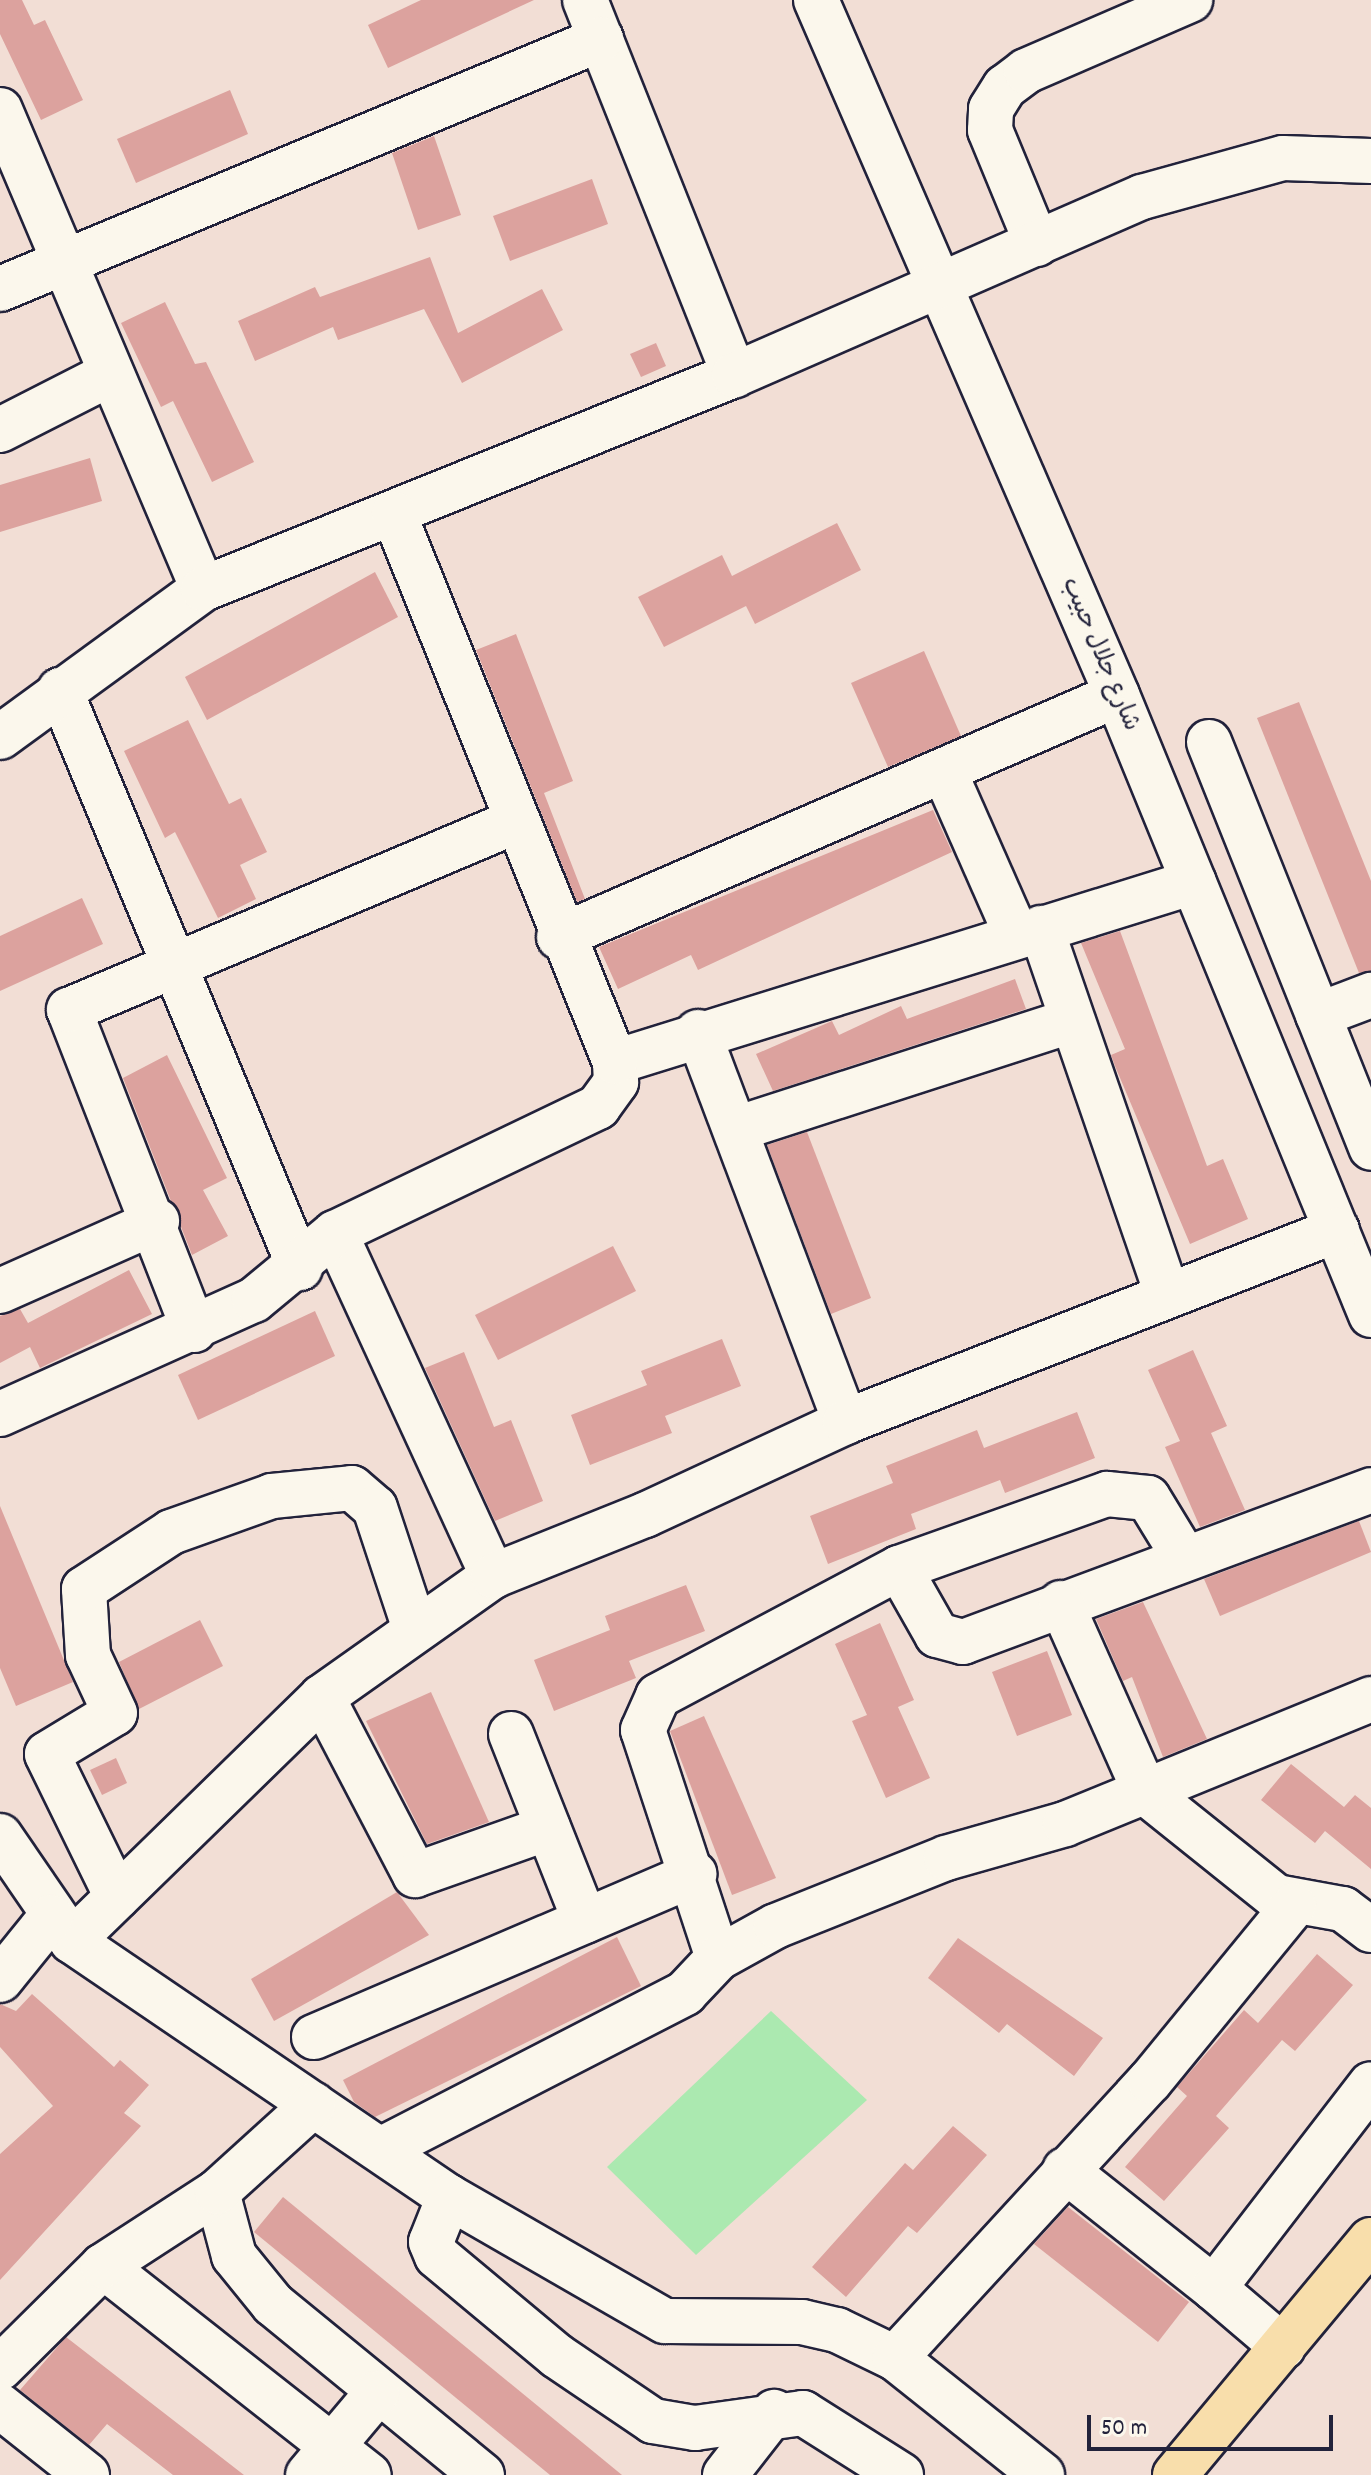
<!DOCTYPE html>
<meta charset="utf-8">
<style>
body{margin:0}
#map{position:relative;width:1371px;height:2475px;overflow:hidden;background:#f2ded5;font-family:Dekko,"Playpen Sans Arabic",sans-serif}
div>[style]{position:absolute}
.green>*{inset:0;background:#abe9b0}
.building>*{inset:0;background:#dca29e}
.roads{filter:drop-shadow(2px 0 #22223b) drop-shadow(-2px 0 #22223b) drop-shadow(0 2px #22223b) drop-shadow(0 -2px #22223b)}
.minor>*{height:44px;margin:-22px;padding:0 22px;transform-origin:22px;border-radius:22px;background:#fbf7ec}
.major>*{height:44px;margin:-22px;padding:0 22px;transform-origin:22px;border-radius:22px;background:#f8deab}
span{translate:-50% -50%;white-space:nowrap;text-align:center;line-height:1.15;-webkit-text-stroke:8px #fbf7ec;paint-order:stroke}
.street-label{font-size:24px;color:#22223b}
.scale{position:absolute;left:1087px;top:2415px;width:246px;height:36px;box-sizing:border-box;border:4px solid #22223b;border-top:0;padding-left:10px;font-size:24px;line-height:28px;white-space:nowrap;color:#22223b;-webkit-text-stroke:6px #fbf7ec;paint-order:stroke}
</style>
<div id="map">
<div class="green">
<i style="clip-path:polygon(771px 2011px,867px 2100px,696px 2255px,607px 2167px)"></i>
</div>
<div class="building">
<i style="clip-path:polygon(0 0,22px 0,34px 25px,45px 20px,83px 100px,41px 120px,0 34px)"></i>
<i style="clip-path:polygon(421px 0,534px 0,388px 68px,368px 25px)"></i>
<i style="clip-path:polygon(230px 90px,248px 134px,136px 183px,117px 139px)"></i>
<i style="clip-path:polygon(434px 136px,461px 215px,418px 230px,392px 153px)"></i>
<i style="clip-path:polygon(592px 179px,608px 224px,510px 261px,493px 216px)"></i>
<i style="clip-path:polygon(430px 257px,458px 333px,542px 289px,563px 330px,462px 383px,424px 309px,338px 340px,333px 327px,255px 361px,238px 321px,315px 287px,320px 297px)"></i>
<i style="clip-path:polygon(165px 302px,195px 364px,206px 362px,254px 462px,212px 482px,173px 401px,161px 407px,121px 323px)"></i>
<i style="clip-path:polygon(656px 343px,666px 366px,641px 377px,630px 354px)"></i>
<i style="clip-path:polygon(90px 458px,102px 501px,0 532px,0 485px)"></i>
<i style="clip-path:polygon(837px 523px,861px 570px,755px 624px,746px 606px,664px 647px,638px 597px,722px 555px,732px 576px)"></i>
<i style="clip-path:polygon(375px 572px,398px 617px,207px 720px,185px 677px)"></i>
<i style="clip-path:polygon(516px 634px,573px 781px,544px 793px,585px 899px,577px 902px,476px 650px)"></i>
<i style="clip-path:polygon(924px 651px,961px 736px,888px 767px,851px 683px)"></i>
<i style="clip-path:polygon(1299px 702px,1371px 881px,1371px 971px,1359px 973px,1257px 718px)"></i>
<i style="clip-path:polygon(188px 720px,229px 804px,241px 798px,267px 852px,240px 865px,256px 899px,218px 918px,175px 832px,165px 838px,124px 751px)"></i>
<i style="clip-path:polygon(933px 810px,952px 852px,698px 970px,691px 955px,618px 989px,599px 947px)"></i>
<i style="clip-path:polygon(82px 898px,103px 944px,0 991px,0 936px)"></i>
<i style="clip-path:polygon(1120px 931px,1207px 1166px,1223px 1159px,1248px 1219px,1190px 1244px,1115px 1066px,1111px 1055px,1125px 1049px,1081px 943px)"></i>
<i style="clip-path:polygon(1015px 979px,1026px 1009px,773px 1091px,756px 1054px,832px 1021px,839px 1035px,901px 1006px,907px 1019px)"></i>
<i style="clip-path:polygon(167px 1055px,227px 1178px,203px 1190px,228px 1236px,192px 1255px,123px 1078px)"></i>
<i style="clip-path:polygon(807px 1132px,871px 1298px,831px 1314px,767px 1145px)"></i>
<i style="clip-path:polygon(613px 1246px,636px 1291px,498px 1360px,475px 1315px)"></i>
<i style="clip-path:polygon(129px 1270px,152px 1314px,40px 1368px,30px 1347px,0 1363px,0 1316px,20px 1309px,28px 1323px)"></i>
<i style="clip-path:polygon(315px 1311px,335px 1356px,198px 1420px,178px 1375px)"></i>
<i style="clip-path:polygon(722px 1339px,741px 1386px,665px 1416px,672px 1433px,590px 1465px,571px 1415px,647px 1385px,641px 1371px)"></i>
<i style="clip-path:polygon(1193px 1350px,1227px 1426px,1211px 1433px,1245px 1510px,1200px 1527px,1165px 1447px,1180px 1441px,1148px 1370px)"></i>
<i style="clip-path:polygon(464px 1352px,494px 1427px,511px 1420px,543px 1501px,495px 1521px,425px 1368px)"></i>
<i style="clip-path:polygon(1077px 1412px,1095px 1458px,1005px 1493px,1000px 1480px,911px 1514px,916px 1529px,828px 1564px,810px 1516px,893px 1483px,886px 1466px,977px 1430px,984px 1448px)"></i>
<i style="clip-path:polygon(0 1506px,73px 1682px,16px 1706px,0 1668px)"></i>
<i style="clip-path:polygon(1359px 1521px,1371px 1552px,1220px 1616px,1204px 1579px)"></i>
<i style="clip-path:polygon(686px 1585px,705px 1631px,629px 1661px,636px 1678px,554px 1711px,534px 1660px,610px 1630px,605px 1616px)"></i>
<i style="clip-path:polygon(1143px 1602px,1207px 1739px,1163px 1757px,1132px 1677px,1123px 1681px,1096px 1619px)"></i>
<i style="clip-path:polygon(200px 1620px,223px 1666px,139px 1709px,119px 1662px)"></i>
<i style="clip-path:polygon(880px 1623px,914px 1700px,898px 1707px,930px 1778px,886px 1798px,852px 1721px,867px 1715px,835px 1644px)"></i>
<i style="clip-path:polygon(1047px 1651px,1072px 1715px,1017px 1736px,992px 1672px)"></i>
<i style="clip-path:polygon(431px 1692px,489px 1822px,427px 1844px,366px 1721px)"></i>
<i style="clip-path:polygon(704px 1716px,776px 1878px,732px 1895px,670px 1731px)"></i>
<i style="clip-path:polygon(116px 1758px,127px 1783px,102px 1795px,90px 1770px)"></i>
<i style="clip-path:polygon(1291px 1764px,1344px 1807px,1355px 1795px,1371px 1808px,1371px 1869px,1325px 1831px,1315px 1843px,1261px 1800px)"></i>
<i style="clip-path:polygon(397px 1892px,429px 1935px,274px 2021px,251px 1979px)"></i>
<i style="clip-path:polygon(617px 1937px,641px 1986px,375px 2117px,354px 2102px,343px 2080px)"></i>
<i style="clip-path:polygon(958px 1938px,1103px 2038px,1074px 2076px,1007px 2024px,999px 2033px,928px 1978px)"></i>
<i style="clip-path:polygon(1317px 1954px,1353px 1985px,1295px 2051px,1282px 2040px,1216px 2116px,1229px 2128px,1164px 2201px,1125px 2167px,1187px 2096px,1177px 2087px,1244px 2010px,1258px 2023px)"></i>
<i style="clip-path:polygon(32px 1994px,114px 2067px,120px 2060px,149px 2085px,124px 2113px,141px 2126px,0 2280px,0 2154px,53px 2106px,0 2047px,0 2004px,16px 2011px)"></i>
<i style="clip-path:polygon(953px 2126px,987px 2155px,917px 2233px,908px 2226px,846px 2297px,812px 2267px,905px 2163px,913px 2170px)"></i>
<i style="clip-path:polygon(283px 2197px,622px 2475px,550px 2475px,254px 2232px)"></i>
<i style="clip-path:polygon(1068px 2207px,1189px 2302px,1158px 2342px,1034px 2244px)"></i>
<i style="clip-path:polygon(66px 2337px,244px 2475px,173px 2475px,107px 2424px,89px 2445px,20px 2390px)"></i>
</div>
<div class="roads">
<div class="minor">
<i style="left:585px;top:0;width:404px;rotate:68.3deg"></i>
<i style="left:816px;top:0;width:757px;rotate:66.58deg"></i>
<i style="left:1117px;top:695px;width:670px;rotate:67.72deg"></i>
<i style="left:0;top:110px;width:520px;rotate:67.03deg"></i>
<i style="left:1037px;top:244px;width:123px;rotate:-112.4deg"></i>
<i style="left:990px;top:130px;width:21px;rotate:-87deg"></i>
<i style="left:991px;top:109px;width:26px;rotate:-58deg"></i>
<i style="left:1005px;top:87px;width:26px;rotate:-37deg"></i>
<i style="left:1026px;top:71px;width:179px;rotate:-23.4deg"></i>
<i style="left:0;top:289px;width:651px;rotate:-22.59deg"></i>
<i style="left:0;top:430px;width:121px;rotate:-27deg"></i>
<i style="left:60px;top:690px;width:626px;rotate:67.45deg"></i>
<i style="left:0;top:737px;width:251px;rotate:-36.1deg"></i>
<i style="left:203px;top:589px;width:573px;rotate:-21.95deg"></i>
<i style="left:734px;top:375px;width:445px;rotate:-23.6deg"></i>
<i style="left:1142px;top:197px;width:146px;rotate:-15.5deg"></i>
<i style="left:1283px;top:158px;width:88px;rotate:2deg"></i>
<i style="left:1209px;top:742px;width:437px;rotate:68.2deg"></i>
<i style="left:945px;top:773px;width:178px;rotate:66.2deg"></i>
<i style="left:1041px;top:928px;width:385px;rotate:71deg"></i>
<i style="left:559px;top:937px;width:608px;rotate:-23.45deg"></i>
<i style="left:1318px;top:1015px;width:57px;rotate:-20.7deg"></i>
<i style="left:698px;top:1032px;width:417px;rotate:69.3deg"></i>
<i style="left:615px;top:1062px;width:606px;rotate:-17.27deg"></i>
<i style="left:736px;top:1129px;width:351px;rotate:-17.9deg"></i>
<i style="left:335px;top:1233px;width:378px;rotate:65.3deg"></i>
<i style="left:0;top:1291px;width:172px;rotate:-24deg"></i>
<i style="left:194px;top:1330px;width:344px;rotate:-111.3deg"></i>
<i style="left:69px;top:1010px;width:485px;rotate:-22.9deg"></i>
<i style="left:0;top:1414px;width:278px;rotate:-24.2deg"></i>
<i style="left:254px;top:1300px;width:105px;rotate:-39.6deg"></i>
<i style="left:335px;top:1233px;width:292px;rotate:-25.6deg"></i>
<i style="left:598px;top:1107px;width:31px;rotate:-54deg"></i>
<i style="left:616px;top:1082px;width:20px;rotate:-93deg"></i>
<i style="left:615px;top:1062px;width:591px;rotate:-111.96deg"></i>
<i style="left:899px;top:1568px;width:77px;rotate:60.4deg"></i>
<i style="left:937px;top:1635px;width:27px;rotate:15deg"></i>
<i style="left:963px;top:1642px;width:435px;rotate:-20.4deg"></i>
<i style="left:1061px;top:1603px;width:207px;rotate:66deg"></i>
<i style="left:1145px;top:1792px;width:168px;rotate:38.7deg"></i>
<i style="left:1276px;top:1897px;width:68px;rotate:10.2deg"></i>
<i style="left:1343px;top:1909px;width:35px;rotate:37deg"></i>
<i style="left:322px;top:1697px;width:201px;rotate:62.4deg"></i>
<i style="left:415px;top:1875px;width:141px;rotate:-19.5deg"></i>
<i style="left:511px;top:1734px;width:201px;rotate:68.4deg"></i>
<i style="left:0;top:1836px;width:127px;rotate:55.6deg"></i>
<i style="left:72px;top:1941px;width:456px;rotate:34.2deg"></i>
<i style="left:449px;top:2197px;width:249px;rotate:29.9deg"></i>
<i style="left:665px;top:2321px;width:137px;rotate:0.4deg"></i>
<i style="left:802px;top:2322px;width:36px;rotate:13deg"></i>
<i style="left:837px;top:2330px;width:64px;rotate:25.8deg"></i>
<i style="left:895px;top:2358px;width:188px;rotate:38.5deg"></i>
<i style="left:117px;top:1897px;width:159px;rotate:-116.1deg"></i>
<i style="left:47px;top:1754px;width:79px;rotate:-31.1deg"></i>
<i style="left:115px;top:1713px;width:64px;rotate:-115deg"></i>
<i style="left:88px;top:1655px;width:66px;rotate:-93.5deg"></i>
<i style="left:84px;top:1589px;width:104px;rotate:-33.2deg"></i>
<i style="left:171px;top:1532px;width:107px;rotate:-19.6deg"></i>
<i style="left:272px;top:1496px;width:80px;rotate:-5.7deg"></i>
<i style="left:352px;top:1488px;width:30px;rotate:41deg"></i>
<i style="left:375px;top:1508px;width:124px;rotate:71.7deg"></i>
<i style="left:72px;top:1941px;width:349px;rotate:-44.3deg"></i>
<i style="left:322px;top:1697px;width:209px;rotate:-35.3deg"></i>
<i style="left:493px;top:1576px;width:164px;rotate:-21.9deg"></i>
<i style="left:645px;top:1515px;width:221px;rotate:-24.9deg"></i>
<i style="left:845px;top:1422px;width:528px;rotate:-21.32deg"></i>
<i style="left:718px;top:1958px;width:240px;rotate:-108.2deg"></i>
<i style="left:643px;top:1730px;width:37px;rotate:-66deg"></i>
<i style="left:658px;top:1696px;width:273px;rotate:-28deg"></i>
<i style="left:899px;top:1568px;width:221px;rotate:-19.6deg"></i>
<i style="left:1107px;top:1494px;width:41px;rotate:5.6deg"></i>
<i style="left:1148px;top:1498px;width:69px;rotate:58.6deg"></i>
<i style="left:0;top:1980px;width:81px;rotate:-51deg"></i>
<i style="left:314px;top:2037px;width:414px;rotate:-23.2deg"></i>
<i style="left:382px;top:2149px;width:341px;rotate:-27.2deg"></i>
<i style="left:685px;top:1993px;width:48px;rotate:-46.7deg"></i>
<i style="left:718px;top:1958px;width:66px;rotate:-28.9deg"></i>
<i style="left:776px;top:1926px;width:183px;rotate:-21.8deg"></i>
<i style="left:946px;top:1858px;width:124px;rotate:-15.9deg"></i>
<i style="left:1065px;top:1824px;width:331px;rotate:-22.2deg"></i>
<i style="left:1065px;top:2170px;width:190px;rotate:38.4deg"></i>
<i style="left:217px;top:2192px;width:66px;rotate:75.1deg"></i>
<i style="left:234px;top:2256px;width:62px;rotate:50.9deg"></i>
<i style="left:273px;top:2304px;width:270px;rotate:39.3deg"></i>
<i style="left:449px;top:2197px;width:48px;rotate:111.8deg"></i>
<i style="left:431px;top:2242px;width:15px;rotate:67deg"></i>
<i style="left:437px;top:2256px;width:156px;rotate:39.8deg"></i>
<i style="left:557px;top:2356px;width:116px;rotate:34.1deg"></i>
<i style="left:653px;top:2421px;width:43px;rotate:9.5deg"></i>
<i style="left:695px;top:2428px;width:109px;rotate:-7.9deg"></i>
<i style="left:803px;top:2413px;width:116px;rotate:32.3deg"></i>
<i style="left:103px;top:2266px;width:338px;rotate:38.2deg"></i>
<i style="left:1283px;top:2347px;width:91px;rotate:-139.5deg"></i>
<i style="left:1214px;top:2288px;width:257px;rotate:-52.4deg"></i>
<i style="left:895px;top:2358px;width:377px;rotate:-47.4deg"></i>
<i style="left:1150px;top:2081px;width:227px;rotate:-50.7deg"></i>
<i style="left:0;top:2368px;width:145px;rotate:-44.7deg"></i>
<i style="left:103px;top:2266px;width:136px;rotate:-33deg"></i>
<i style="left:217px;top:2192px;width:130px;rotate:-42.2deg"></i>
<i style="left:0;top:2406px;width:111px;rotate:38.4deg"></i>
<i style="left:308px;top:2475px;width:107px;rotate:-49.9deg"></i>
<i style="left:725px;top:2475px;width:80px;rotate:-52.1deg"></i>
</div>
<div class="major">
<i style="left:1175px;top:2475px;width:306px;rotate:-50.2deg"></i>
</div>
</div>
<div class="street-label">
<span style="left:1099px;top:655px;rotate:67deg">شارع جلال حبيب</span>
</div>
<div class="scale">50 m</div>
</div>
